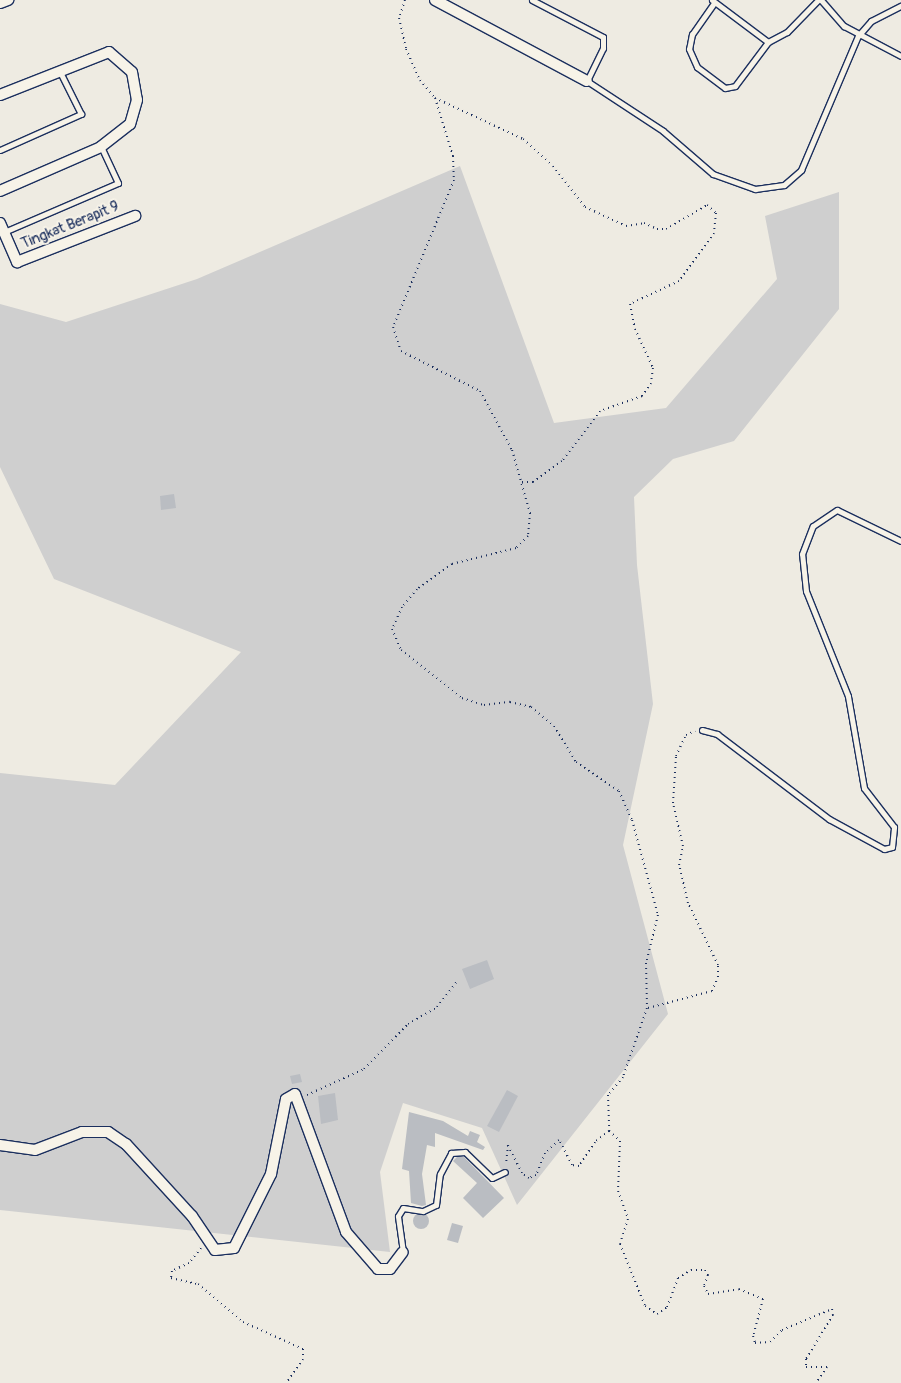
<!DOCTYPE html>
<style>
body{margin:0}
#map{position:relative;width:901px;height:1383px;overflow:hidden;background:#eeebe2;font-family:Pangolin,sans-serif}
div>[style]{position:absolute}
.green>*{inset:0;background:#cfcfcf}
.building>*{inset:0;background:#babdc2}
.round{border-radius:50%}
.path>*{height:2px;margin-top:-1px;transform-origin:0;background:repeating-linear-gradient(90deg,#1b2f5e 0 1px,transparent 0 5px)}
.roads{filter:drop-shadow(1px 0 #1b2f5e) drop-shadow(-1px 0 #1b2f5e) drop-shadow(0 1px #1b2f5e) drop-shadow(0 -1px #1b2f5e)}
.lane>*{height:5px;margin:-2.5px;padding:0 2.5px;transform-origin:2.5px;border-radius:2.5px;background:#f7f3e8}
.street>*{height:10px;margin:-5px;padding:0 5px;transform-origin:5px;border-radius:5px;background:#f7f3e8}
span{translate:-50% -50%;white-space:nowrap;text-align:center;line-height:1.15;-webkit-text-stroke:4px #f7f3e8;paint-order:stroke}
.street-label{font-size:15px;color:#1b2f5e}
</style>
<div id="map">
<div class="green">
<i style="clip-path:polygon(460px 166px,554px 423px,666px 408px,777px 279px,765px 216px,839px 192px,839px 309px,734px 441px,673px 459px,634px 497px,637px 565px,653px 704px,623px 845px,668px 1014px,517px 1205px,482px 1128px,403px 1103px,380px 1172px,390px 1252px,0 1210px,0 773px,115px 785px,241px 652px,54px 579px,0 467px,0 304px,66px 322px,197px 279px)"></i>
</div>
<div class="building">
<i style="clip-path:polygon(174px 494px,176px 508px,161px 510px,160px 496px)"></i>
<i style="clip-path:polygon(487px 960px,494px 979px,470px 989px,462px 969px)"></i>
<i style="clip-path:polygon(300px 1074px,302px 1082px,292px 1084px,290px 1076px)"></i>
<i style="clip-path:polygon(507px 1090px,518px 1096px,499px 1132px,487px 1126px)"></i>
<i style="clip-path:polygon(335px 1093px,338px 1120px,321px 1124px,318px 1096px)"></i>
<i style="clip-path:polygon(409px 1112px,443px 1121px,468px 1136px,470px 1131px,480px 1135px,477px 1142px,485px 1147px,483px 1150px,435px 1133px,435px 1147px,427px 1145px,422px 1174px,426px 1205px,422px 1206px,411px 1203px,409px 1171px,402px 1169px)"></i>
<i style="clip-path:polygon(457px 1157px,464px 1157px,504px 1198px,483px 1218px,463px 1198px,477px 1183px,453px 1161px)"></i>
<i class="round" style="left:413px;top:1213px;width:16px;height:16px"></i>
<i style="clip-path:polygon(452px 1223px,463px 1226px,458px 1243px,447px 1240px)"></i>
</div>
<div class="path">
<i style="left:405px;top:0;width:19px;rotate:108deg"></i>
<i style="left:399px;top:18px;width:32px;rotate:77deg"></i>
<i style="left:406px;top:49px;width:34px;rotate:66deg"></i>
<i style="left:420px;top:80px;width:23px;rotate:50deg"></i>
<i style="left:435px;top:98px;width:97px;rotate:25deg"></i>
<i style="left:523px;top:139px;width:40px;rotate:42deg"></i>
<i style="left:553px;top:166px;width:52px;rotate:52deg"></i>
<i style="left:585px;top:207px;width:45px;rotate:24.9deg"></i>
<i style="left:626px;top:226px;width:18px;rotate:-9deg"></i>
<i style="left:644px;top:223px;width:14px;rotate:25deg"></i>
<i style="left:657px;top:229px;width:9px"></i>
<i style="left:666px;top:229px;width:48px;rotate:-30.3deg"></i>
<i style="left:707px;top:205px;width:12px;rotate:42deg"></i>
<i style="left:716px;top:213px;width:20px;rotate:96deg"></i>
<i style="left:714px;top:233px;width:59px;rotate:126.1deg"></i>
<i style="left:679px;top:281px;width:54px;rotate:154.9deg"></i>
<i style="left:630px;top:304px;width:25px;rotate:79deg"></i>
<i style="left:635px;top:329px;width:43px;rotate:65.2deg"></i>
<i style="left:653px;top:368px;width:15px;rotate:98deg"></i>
<i style="left:651px;top:383px;width:16px;rotate:125deg"></i>
<i style="left:642px;top:396px;width:45px;rotate:160.3deg"></i>
<i style="left:600px;top:411px;width:63px;rotate:127.2deg"></i>
<i style="left:562px;top:461px;width:36px;rotate:144deg"></i>
<i style="left:533px;top:482px;width:12px;rotate:180deg"></i>
<i style="left:435px;top:98px;width:61px;rotate:72.8deg"></i>
<i style="left:453px;top:156px;width:24px;rotate:88deg"></i>
<i style="left:454px;top:180px;width:159px;rotate:112.5deg"></i>
<i style="left:393px;top:327px;width:25px;rotate:72deg"></i>
<i style="left:401px;top:351px;width:89px;rotate:26.9deg"></i>
<i style="left:480px;top:391px;width:67px;rotate:61.5deg"></i>
<i style="left:512px;top:450px;width:66px;rotate:74.1deg"></i>
<i style="left:530px;top:513px;width:23px;rotate:95deg"></i>
<i style="left:528px;top:536px;width:17px;rotate:135deg"></i>
<i style="left:516px;top:548px;width:66px;rotate:166deg"></i>
<i style="left:452px;top:564px;width:43px;rotate:144.5deg"></i>
<i style="left:417px;top:589px;width:23px;rotate:130deg"></i>
<i style="left:402px;top:607px;width:24px;rotate:114deg"></i>
<i style="left:392px;top:629px;width:23px;rotate:67deg"></i>
<i style="left:401px;top:650px;width:78px;rotate:38.2deg"></i>
<i style="left:462px;top:698px;width:23px;rotate:18deg"></i>
<i style="left:484px;top:705px;width:26px;rotate:-7deg"></i>
<i style="left:510px;top:702px;width:22px;rotate:13deg"></i>
<i style="left:531px;top:707px;width:30px;rotate:40deg"></i>
<i style="left:554px;top:726px;width:42px;rotate:58.6deg"></i>
<i style="left:576px;top:762px;width:52px;rotate:34deg"></i>
<i style="left:619px;top:791px;width:32px;rotate:66deg"></i>
<i style="left:632px;top:820px;width:98px;rotate:74.7deg"></i>
<i style="left:658px;top:915px;width:49px;rotate:104deg"></i>
<i style="left:646px;top:963px;width:45px;rotate:88.7deg"></i>
<i style="left:647px;top:1008px;width:73px;rotate:109.2deg"></i>
<i style="left:623px;top:1077px;width:23px;rotate:130deg"></i>
<i style="left:608px;top:1095px;width:36px;rotate:88deg"></i>
<i style="left:609px;top:1131px;width:18px;rotate:142deg"></i>
<i style="left:595px;top:1142px;width:29px;rotate:124deg"></i>
<i style="left:579px;top:1166px;width:7px;rotate:-172deg"></i>
<i style="left:572px;top:1165px;width:28px;rotate:-117deg"></i>
<i style="left:559px;top:1140px;width:19px;rotate:137deg"></i>
<i style="left:545px;top:1153px;width:24px;rotate:112deg"></i>
<i style="left:536px;top:1175px;width:8px;rotate:157deg"></i>
<i style="left:529px;top:1178px;width:9px;rotate:-144deg"></i>
<i style="left:522px;top:1173px;width:31px;rotate:-117deg"></i>
<i style="left:508px;top:1145px;width:20px;rotate:96deg"></i>
<i style="left:648px;top:1008px;width:66px;rotate:-14.9deg"></i>
<i style="left:712px;top:991px;width:15px;rotate:-67deg"></i>
<i style="left:718px;top:977px;width:12px;rotate:-90deg"></i>
<i style="left:718px;top:965px;width:69px;rotate:-115.8deg"></i>
<i style="left:688px;top:903px;width:39px;rotate:-103deg"></i>
<i style="left:679px;top:865px;width:19px;rotate:-78deg"></i>
<i style="left:683px;top:846px;width:44px;rotate:-103.1deg"></i>
<i style="left:673px;top:803px;width:47px;rotate:-86.3deg"></i>
<i style="left:676px;top:756px;width:23px;rotate:-65deg"></i>
<i style="left:686px;top:735px;width:10px;rotate:-24deg"></i>
<i style="left:307px;top:1095px;width:63px;rotate:-24.5deg"></i>
<i style="left:364px;top:1069px;width:63px;rotate:-45.6deg"></i>
<i style="left:408px;top:1024px;width:34px;rotate:-30deg"></i>
<i style="left:437px;top:1007px;width:33px;rotate:-52deg"></i>
<i style="left:609px;top:1131px;width:15px;rotate:42deg"></i>
<i style="left:620px;top:1141px;width:50px;rotate:92.3deg"></i>
<i style="left:618px;top:1191px;width:30px;rotate:70deg"></i>
<i style="left:628px;top:1219px;width:26px;rotate:108deg"></i>
<i style="left:620px;top:1244px;width:67px;rotate:68deg"></i>
<i style="left:645px;top:1306px;width:14px;rotate:34deg"></i>
<i style="left:657px;top:1314px;width:12px;rotate:-35deg"></i>
<i style="left:667px;top:1307px;width:31px;rotate:-69deg"></i>
<i style="left:678px;top:1278px;width:15px;rotate:-32deg"></i>
<i style="left:691px;top:1270px;width:14px"></i>
<i style="left:705px;top:1270px;width:6px;rotate:59deg"></i>
<i style="left:708px;top:1275px;width:12px;rotate:110deg"></i>
<i style="left:704px;top:1286px;width:9px;rotate:63deg"></i>
<i style="left:708px;top:1294px;width:31px;rotate:-9deg"></i>
<i style="left:739px;top:1289px;width:26px;rotate:23deg"></i>
<i style="left:763px;top:1299px;width:38px;rotate:105deg"></i>
<i style="left:753px;top:1336px;width:7px;rotate:74deg"></i>
<i style="left:755px;top:1343px;width:15px;rotate:-4deg"></i>
<i style="left:770px;top:1342px;width:17px;rotate:-45deg"></i>
<i style="left:782px;top:1330px;width:54px;rotate:-22.8deg"></i>
<i style="left:832px;top:1309px;width:6px;rotate:81deg"></i>
<i style="left:833px;top:1315px;width:52px;rotate:121.5deg"></i>
<i style="left:806px;top:1359px;width:8px;rotate:90deg"></i>
<i style="left:806px;top:1367px;width:21px"></i>
<i style="left:827px;top:1367px;width:19px;rotate:125deg"></i>
<i style="left:201px;top:1248px;width:19px;rotate:129deg"></i>
<i style="left:189px;top:1263px;width:19px;rotate:155deg"></i>
<i style="left:172px;top:1271px;width:7px;rotate:98deg"></i>
<i style="left:171px;top:1278px;width:28px;rotate:13deg"></i>
<i style="left:198px;top:1284px;width:59px;rotate:40.2deg"></i>
<i style="left:243px;top:1322px;width:66px;rotate:24.2deg"></i>
<i style="left:303px;top:1349px;width:10px;rotate:90deg"></i>
<i style="left:303px;top:1359px;width:29px;rotate:125deg"></i>
</div>
<div class="roads">
<div class="lane">
<i style="left:532px;top:0;width:80px;rotate:27.5deg"></i>
<i style="left:603px;top:37px;width:11px;rotate:90deg"></i>
<i style="left:603px;top:48px;width:37px;rotate:116deg"></i>
<i style="left:587px;top:81px;width:91px;rotate:33.3deg"></i>
<i style="left:663px;top:131px;width:66px;rotate:40.7deg"></i>
<i style="left:713px;top:174px;width:45px;rotate:19.7deg"></i>
<i style="left:755px;top:189px;width:29px;rotate:-8deg"></i>
<i style="left:784px;top:185px;width:23px;rotate:-41deg"></i>
<i style="left:801px;top:170px;width:146px;rotate:-67deg"></i>
<i style="left:858px;top:36px;width:20px;rotate:-49deg"></i>
<i style="left:871px;top:21px;width:34px;rotate:-27deg"></i>
<i style="left:712px;top:0;width:70px;rotate:36.9deg"></i>
<i style="left:768px;top:42px;width:21px;rotate:-28deg"></i>
<i style="left:787px;top:32px;width:45px;rotate:-45.9deg"></i>
<i style="left:821px;top:0;width:35px;rotate:49deg"></i>
<i style="left:844px;top:26px;width:64px;rotate:27.8deg"></i>
<i style="left:714px;top:3px;width:38px;rotate:125deg"></i>
<i style="left:692px;top:34px;width:15px;rotate:101deg"></i>
<i style="left:689px;top:49px;width:20px;rotate:66deg"></i>
<i style="left:697px;top:67px;width:35px;rotate:37deg"></i>
<i style="left:725px;top:88px;width:10px;rotate:-11deg"></i>
<i style="left:735px;top:86px;width:55px;rotate:-53.1deg"></i>
<i style="left:0;top:150px;width:89px;rotate:-24deg"></i>
<i style="left:81px;top:114px;width:47px;rotate:-116.6deg"></i>
<i style="left:4px;top:232px;width:124px;rotate:-23.3deg"></i>
<i style="left:118px;top:183px;width:40px;rotate:-115deg"></i>
<i style="left:702px;top:730px;width:16px;rotate:15deg"></i>
<i style="left:717px;top:734px;width:141px;rotate:37.2deg"></i>
<i style="left:829px;top:819px;width:63px;rotate:28.6deg"></i>
<i style="left:884px;top:849px;width:8px;rotate:-14deg"></i>
<i style="left:892px;top:847px;width:20px;rotate:-84deg"></i>
<i style="left:894px;top:827px;width:49px;rotate:-127.6deg"></i>
<i style="left:864px;top:788px;width:93px;rotate:-99.9deg"></i>
<i style="left:848px;top:696px;width:113px;rotate:-111.8deg"></i>
<i style="left:806px;top:591px;width:37px;rotate:-96deg"></i>
<i style="left:802px;top:554px;width:30px;rotate:-69deg"></i>
<i style="left:813px;top:526px;width:29px;rotate:-34deg"></i>
<i style="left:837px;top:510px;width:71px;rotate:25.8deg"></i>
<i style="left:403px;top:1252px;width:36px;rotate:-98deg"></i>
<i style="left:398px;top:1216px;width:9px;rotate:-58deg"></i>
<i style="left:403px;top:1208px;width:20px;rotate:9deg"></i>
<i style="left:423px;top:1211px;width:14px;rotate:-25deg"></i>
<i style="left:436px;top:1205px;width:31px;rotate:-83deg"></i>
<i style="left:440px;top:1174px;width:24px;rotate:-62deg"></i>
<i style="left:451px;top:1153px;width:14px;rotate:-4deg"></i>
<i style="left:465px;top:1152px;width:37px;rotate:44deg"></i>
<i style="left:492px;top:1178px;width:14px;rotate:-25deg"></i>
</div>
<div class="street">
<i style="left:435px;top:0;width:172px;rotate:28.1deg"></i>
<i style="left:0;top:3px;width:9px;rotate:-21deg"></i>
<i style="left:0;top:95px;width:117px;rotate:-21.5deg"></i>
<i style="left:109px;top:52px;width:30px;rotate:41deg"></i>
<i style="left:132px;top:72px;width:28px;rotate:80deg"></i>
<i style="left:137px;top:100px;width:25px;rotate:106deg"></i>
<i style="left:130px;top:124px;width:37px;rotate:142deg"></i>
<i style="left:101px;top:147px;width:110px;rotate:156.5deg"></i>
<i style="left:0;top:223px;width:43px;rotate:66.4deg"></i>
<i style="left:17px;top:262px;width:127px;rotate:-21.3deg"></i>
<i style="left:0;top:1145px;width:35px;rotate:8deg"></i>
<i style="left:35px;top:1150px;width:50px;rotate:-21deg"></i>
<i style="left:82px;top:1132px;width:26px"></i>
<i style="left:108px;top:1132px;width:22px;rotate:34deg"></i>
<i style="left:126px;top:1144px;width:98px;rotate:47.5deg"></i>
<i style="left:192px;top:1216px;width:41px;rotate:55.9deg"></i>
<i style="left:215px;top:1250px;width:19px;rotate:-6deg"></i>
<i style="left:234px;top:1248px;width:83px;rotate:-63.4deg"></i>
<i style="left:271px;top:1174px;width:76px;rotate:-78.7deg"></i>
<i style="left:286px;top:1099px;width:10px;rotate:-29deg"></i>
<i style="left:295px;top:1094px;width:147px;rotate:69.7deg"></i>
<i style="left:346px;top:1232px;width:49px;rotate:49.1deg"></i>
<i style="left:378px;top:1269px;width:12px"></i>
<i style="left:390px;top:1269px;width:21px;rotate:-53deg"></i>
</div>
</div>
<div class="street-label">
<span style="left:70px;top:225px;rotate:-22deg">Tingkat Berapit 9</span>
</div>
</div>
